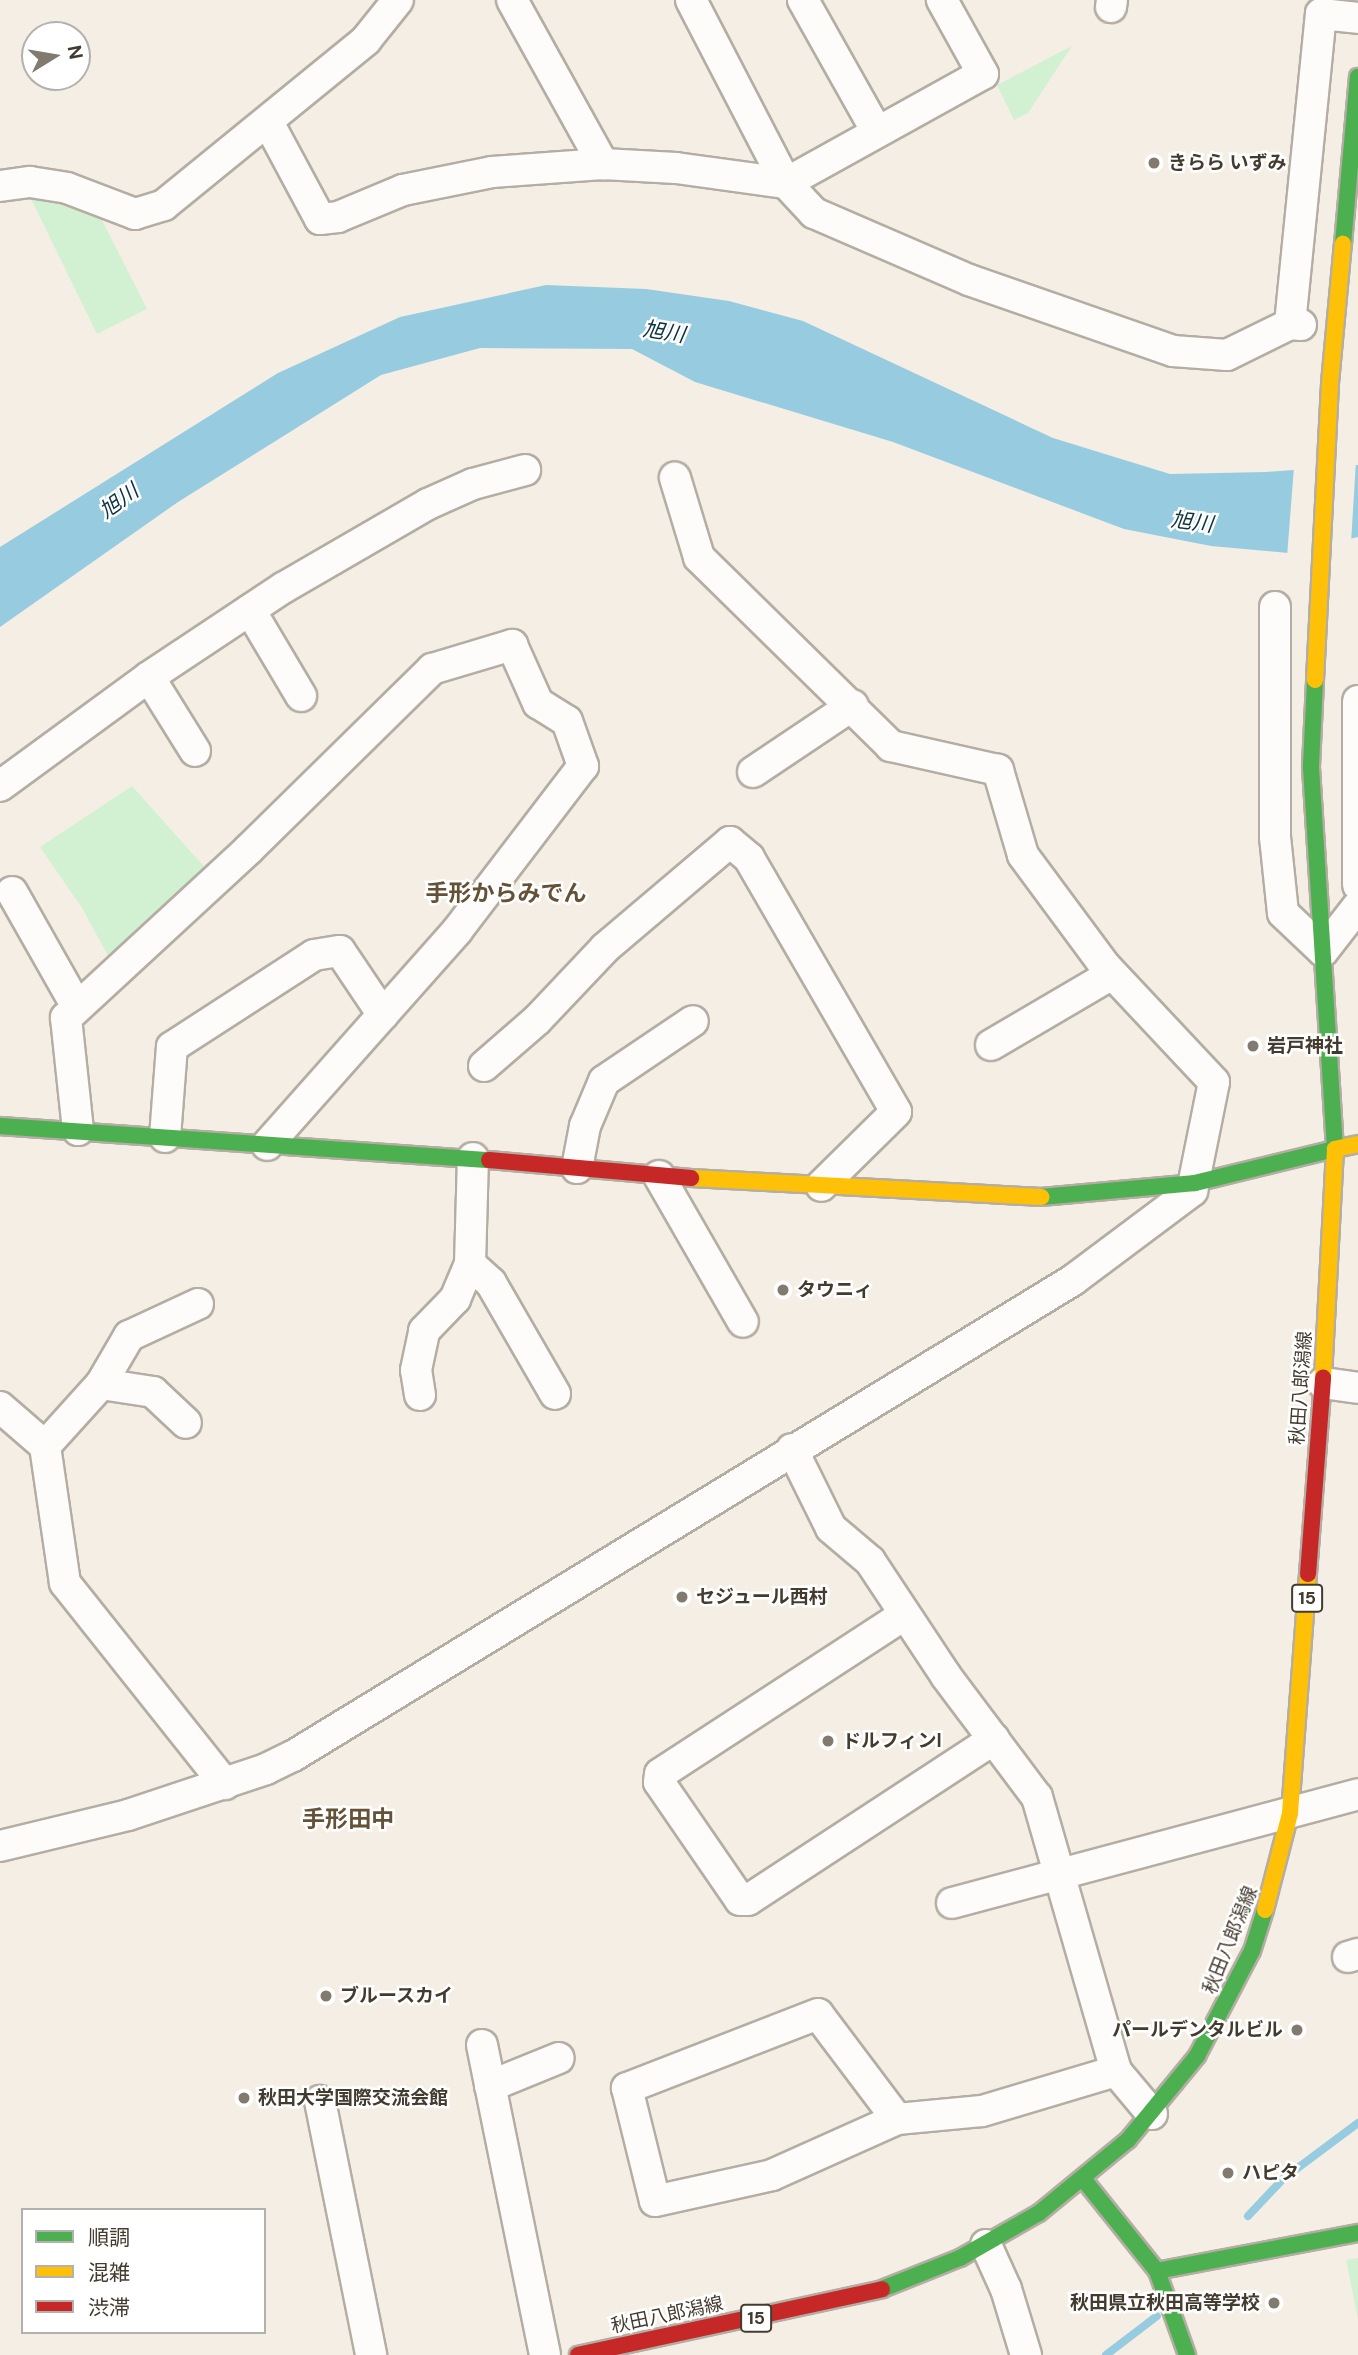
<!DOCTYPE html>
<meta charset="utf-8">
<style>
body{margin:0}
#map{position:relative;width:1358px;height:2355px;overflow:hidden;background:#f5eee4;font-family:"DM Sans","Noto Sans JP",sans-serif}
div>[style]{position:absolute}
.green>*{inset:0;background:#d2f1d3}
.water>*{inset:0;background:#97cce0}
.pier>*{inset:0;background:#f5eee4}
.stream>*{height:8px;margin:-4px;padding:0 4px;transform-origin:4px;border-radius:4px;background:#97cce0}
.roads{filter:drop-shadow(2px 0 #b4ada3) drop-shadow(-2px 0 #b4ada3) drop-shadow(0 2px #b4ada3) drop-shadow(0 -2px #b4ada3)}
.street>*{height:30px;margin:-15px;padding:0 15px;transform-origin:15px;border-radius:15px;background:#fefcfb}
.fast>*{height:16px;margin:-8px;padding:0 8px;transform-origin:8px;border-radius:8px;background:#4caf50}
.slow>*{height:16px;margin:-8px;padding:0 8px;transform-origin:8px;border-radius:8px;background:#ffc107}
.jam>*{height:16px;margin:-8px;padding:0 8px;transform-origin:8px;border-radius:8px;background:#c62828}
.dots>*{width:19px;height:19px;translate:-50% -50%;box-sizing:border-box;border:4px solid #fff;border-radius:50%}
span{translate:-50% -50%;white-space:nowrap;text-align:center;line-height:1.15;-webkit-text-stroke:5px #fff;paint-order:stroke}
.shield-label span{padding:2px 5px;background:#fff;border:2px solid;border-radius:5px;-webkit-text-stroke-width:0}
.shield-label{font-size:18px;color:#443b2f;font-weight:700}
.poi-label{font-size:19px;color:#443b2f;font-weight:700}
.left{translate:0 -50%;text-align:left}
.right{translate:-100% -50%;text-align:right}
.street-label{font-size:19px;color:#443b2f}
.water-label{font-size:21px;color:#0c313f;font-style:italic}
.quarter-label{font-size:23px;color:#645136;font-weight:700}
.legend{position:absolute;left:21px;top:2208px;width:245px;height:126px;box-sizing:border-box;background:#fff;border:2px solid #b4b1ac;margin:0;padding:9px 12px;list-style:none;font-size:21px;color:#443b2f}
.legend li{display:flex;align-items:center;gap:14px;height:35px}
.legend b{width:35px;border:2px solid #b4b1ac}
.north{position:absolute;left:21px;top:21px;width:70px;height:70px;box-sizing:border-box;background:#fff;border:2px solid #b4b1ac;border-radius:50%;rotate:79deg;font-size:19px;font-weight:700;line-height:28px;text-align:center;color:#443b2f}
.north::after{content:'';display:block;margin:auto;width:24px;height:32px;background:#827a6e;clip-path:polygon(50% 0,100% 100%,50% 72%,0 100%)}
</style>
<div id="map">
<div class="green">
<i style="clip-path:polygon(1072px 46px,1028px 113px,1014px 120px,997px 85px)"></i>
<i style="clip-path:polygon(36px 192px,100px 216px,147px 309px,97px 334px,28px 193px)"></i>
<i style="clip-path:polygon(132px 786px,208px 871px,112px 963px,82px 908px,40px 847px)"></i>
<i style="clip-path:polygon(1358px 2258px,1358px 2319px,1346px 2260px)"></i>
</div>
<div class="water">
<i style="clip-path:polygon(546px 285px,646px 289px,729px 301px,803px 321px,1053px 438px,1170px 474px,1266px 472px,1358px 465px,1358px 537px,1288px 553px,1211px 546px,1124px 529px,893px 442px,695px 382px,632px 349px,480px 348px,381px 375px,178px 502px,0 627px,0 547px,278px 373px,400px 317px)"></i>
</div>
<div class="pier">
<i style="clip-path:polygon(1356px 461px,1351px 543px,1287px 557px,1294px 467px)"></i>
</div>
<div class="stream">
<i style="left:1248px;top:2216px;width:51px;rotate:-46.6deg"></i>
<i style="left:1283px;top:2179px;width:94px;rotate:-36.7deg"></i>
<i style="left:1106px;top:2355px;width:64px;rotate:-37.4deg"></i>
</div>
<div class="roads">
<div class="street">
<i style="left:512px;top:0;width:188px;rotate:61deg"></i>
<i style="left:691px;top:0;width:206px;rotate:62.6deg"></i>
<i style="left:786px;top:183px;width:41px;rotate:47deg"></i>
<i style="left:814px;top:213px;width:169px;rotate:23.4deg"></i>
<i style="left:969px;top:280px;width:216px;rotate:19.2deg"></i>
<i style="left:1173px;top:351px;width:54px;rotate:4.2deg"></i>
<i style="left:1227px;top:355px;width:70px;rotate:-26.2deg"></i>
<i style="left:1290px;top:324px;width:11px;rotate:5deg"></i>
<i style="left:803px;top:0;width:151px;rotate:60.7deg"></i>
<i style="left:1111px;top:7px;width:7px;rotate:-82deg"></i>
<i style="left:268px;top:122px;width:110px;rotate:61.8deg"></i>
<i style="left:320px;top:219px;width:18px;rotate:-6deg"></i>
<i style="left:338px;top:217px;width:70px;rotate:-22.6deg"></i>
<i style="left:403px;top:190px;width:91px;rotate:-11.4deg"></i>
<i style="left:492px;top:172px;width:111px;rotate:-4.1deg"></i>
<i style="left:603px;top:164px;width:73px;rotate:3.1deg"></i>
<i style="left:676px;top:168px;width:111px;rotate:7.8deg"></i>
<i style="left:786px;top:183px;width:225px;rotate:-29deg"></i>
<i style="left:983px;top:74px;width:85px;rotate:-119deg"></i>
<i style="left:0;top:186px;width:30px;rotate:-8deg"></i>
<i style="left:30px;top:182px;width:37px;rotate:9deg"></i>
<i style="left:67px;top:188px;width:73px;rotate:20.9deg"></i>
<i style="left:135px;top:214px;width:30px;rotate:-17deg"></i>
<i style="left:164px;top:205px;width:261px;rotate:-39.2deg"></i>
<i style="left:366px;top:40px;width:51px;rotate:-51.3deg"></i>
<i style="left:1290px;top:324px;width:312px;rotate:-84.3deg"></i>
<i style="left:1321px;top:14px;width:37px;rotate:6deg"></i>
<i style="left:1275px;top:607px;width:230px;rotate:90deg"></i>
<i style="left:1275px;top:837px;width:76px;rotate:84deg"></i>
<i style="left:1283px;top:913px;width:55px;rotate:43.5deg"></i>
<i style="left:1323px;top:951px;width:57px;rotate:-52.1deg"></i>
<i style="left:250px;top:610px;width:100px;rotate:59.3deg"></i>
<i style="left:149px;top:677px;width:87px;rotate:58.1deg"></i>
<i style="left:1358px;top:701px;width:184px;rotate:90deg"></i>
<i style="left:753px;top:772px;width:120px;rotate:-33.8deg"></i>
<i style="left:0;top:786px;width:185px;rotate:-36.2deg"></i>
<i style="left:149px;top:677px;width:161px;rotate:-33.6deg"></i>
<i style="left:283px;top:588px;width:168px;rotate:-30.1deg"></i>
<i style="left:428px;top:504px;width:49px;rotate:-24deg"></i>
<i style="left:473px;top:484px;width:54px;rotate:-15.1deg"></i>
<i style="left:12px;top:892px;width:132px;rotate:60.5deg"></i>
<i style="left:991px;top:1045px;width:140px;rotate:-30.4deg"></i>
<i style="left:484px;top:1066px;width:70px;rotate:-41deg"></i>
<i style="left:537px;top:1020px;width:99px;rotate:-46.6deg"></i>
<i style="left:605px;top:948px;width:164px;rotate:-40.3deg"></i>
<i style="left:730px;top:842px;width:25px;rotate:40deg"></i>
<i style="left:749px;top:858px;width:293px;rotate:59.9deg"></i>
<i style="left:896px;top:1112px;width:105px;rotate:135.4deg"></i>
<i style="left:78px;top:1130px;width:113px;rotate:-96.1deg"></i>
<i style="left:66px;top:1018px;width:249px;rotate:-42.7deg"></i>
<i style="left:249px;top:849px;width:257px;rotate:-44.5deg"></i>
<i style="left:432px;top:669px;width:84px;rotate:-16.7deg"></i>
<i style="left:512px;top:645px;width:64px;rotate:65.9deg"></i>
<i style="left:538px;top:703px;width:34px;rotate:32deg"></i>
<i style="left:567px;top:721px;width:48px;rotate:70.4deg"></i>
<i style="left:583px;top:766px;width:208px;rotate:127.4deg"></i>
<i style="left:457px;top:931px;width:286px;rotate:131.6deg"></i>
<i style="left:165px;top:1137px;width:90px;rotate:-85.6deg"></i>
<i style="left:172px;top:1047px;width:169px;rotate:-32.9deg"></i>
<i style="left:314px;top:955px;width:26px;rotate:-9deg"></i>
<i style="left:340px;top:951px;width:77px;rotate:56.1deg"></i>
<i style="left:577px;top:1168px;width:43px;rotate:-79.2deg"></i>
<i style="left:585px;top:1126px;width:49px;rotate:-67.1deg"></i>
<i style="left:604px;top:1081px;width:107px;rotate:-34deg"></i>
<i style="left:659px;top:1176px;width:168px;rotate:60.1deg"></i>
<i style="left:470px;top:1264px;width:28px;rotate:42deg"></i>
<i style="left:491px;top:1283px;width:128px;rotate:60deg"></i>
<i style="left:1323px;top:1383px;width:35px;rotate:8deg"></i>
<i style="left:101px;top:1384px;width:56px;rotate:-59.7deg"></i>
<i style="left:129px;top:1336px;width:76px;rotate:-24.9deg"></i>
<i style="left:420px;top:1395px;width:25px;rotate:-99deg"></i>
<i style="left:416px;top:1370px;width:40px;rotate:-78deg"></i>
<i style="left:424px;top:1331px;width:45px;rotate:-45.9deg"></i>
<i style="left:455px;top:1299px;width:38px;rotate:-67deg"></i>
<i style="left:470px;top:1264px;width:106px;rotate:-88.4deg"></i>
<i style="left:0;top:1407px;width:60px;rotate:40.9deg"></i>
<i style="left:45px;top:1446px;width:138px;rotate:81.7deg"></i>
<i style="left:65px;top:1583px;width:257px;rotate:51.5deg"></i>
<i style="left:45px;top:1446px;width:84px;rotate:-47.9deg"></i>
<i style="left:101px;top:1384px;width:53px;rotate:8.7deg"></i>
<i style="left:153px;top:1392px;width:45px;rotate:43.2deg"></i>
<i style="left:792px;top:1449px;width:88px;rotate:63.7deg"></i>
<i style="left:831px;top:1528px;width:51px;rotate:40.2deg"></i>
<i style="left:870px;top:1561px;width:138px;rotate:56.5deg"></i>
<i style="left:946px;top:1676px;width:151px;rotate:53.1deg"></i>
<i style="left:1037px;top:1797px;width:285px;rotate:73.9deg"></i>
<i style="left:1116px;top:2071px;width:56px;rotate:50.1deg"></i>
<i style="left:904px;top:1615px;width:291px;rotate:146.9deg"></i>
<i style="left:660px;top:1774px;width:8px;rotate:97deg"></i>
<i style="left:659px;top:1782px;width:143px;rotate:55.5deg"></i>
<i style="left:740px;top:1900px;width:8px"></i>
<i style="left:748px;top:1900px;width:294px;rotate:-33.2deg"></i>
<i style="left:0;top:1846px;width:132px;rotate:-13.6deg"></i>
<i style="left:128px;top:1815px;width:145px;rotate:-18.4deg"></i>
<i style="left:266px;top:1769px;width:30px;rotate:-26deg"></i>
<i style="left:293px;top:1756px;width:914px;rotate:-31.39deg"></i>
<i style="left:1073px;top:1280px;width:149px;rotate:-36.8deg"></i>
<i style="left:1192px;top:1191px;width:111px;rotate:-78.6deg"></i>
<i style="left:1214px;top:1082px;width:159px;rotate:-133.2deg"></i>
<i style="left:1105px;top:966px;width:138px;rotate:-126.5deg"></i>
<i style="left:1023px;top:855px;width:89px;rotate:-106.4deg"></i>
<i style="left:998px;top:770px;width:110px;rotate:-167.4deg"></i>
<i style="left:891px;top:746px;width:269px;rotate:-135.5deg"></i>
<i style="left:699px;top:557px;width:83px;rotate:-106.9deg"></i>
<i style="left:952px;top:1903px;width:420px;rotate:-15deg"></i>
<i style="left:1348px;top:1957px;width:10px;rotate:-17deg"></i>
<i style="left:482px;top:2045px;width:316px;rotate:78.5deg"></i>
<i style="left:490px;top:2086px;width:74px;rotate:-22.1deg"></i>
<i style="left:320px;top:2101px;width:259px;rotate:78.6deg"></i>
<i style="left:897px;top:2119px;width:131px;rotate:-127deg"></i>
<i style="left:818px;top:2014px;width:205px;rotate:158.8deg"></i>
<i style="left:627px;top:2088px;width:116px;rotate:76.1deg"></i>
<i style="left:655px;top:2201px;width:120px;rotate:-12.5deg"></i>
<i style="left:772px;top:2175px;width:137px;rotate:-24.1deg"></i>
<i style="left:897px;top:2119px;width:85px;rotate:-5.4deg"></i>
<i style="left:982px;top:2111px;width:140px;rotate:-16.6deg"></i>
<i style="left:986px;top:2245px;width:48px;rotate:65.6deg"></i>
<i style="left:1006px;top:2289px;width:69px;rotate:73.1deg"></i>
</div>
<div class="fast">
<i style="left:1343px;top:244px;width:168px;rotate:-84.9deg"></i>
<i style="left:0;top:1126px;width:490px;rotate:4deg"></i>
<i style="left:1041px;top:1197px;width:155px;rotate:-5.2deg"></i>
<i style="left:1195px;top:1183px;width:144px;rotate:-13.7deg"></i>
<i style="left:1335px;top:1149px;width:384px;rotate:-93.6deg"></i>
<i style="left:1311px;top:766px;width:86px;rotate:-87.3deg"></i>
<i style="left:1084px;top:2180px;width:117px;rotate:51.3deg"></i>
<i style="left:1157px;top:2271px;width:89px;rotate:70.3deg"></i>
<i style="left:1157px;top:2271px;width:205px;rotate:-10.7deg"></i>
<i style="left:882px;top:2289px;width:84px;rotate:-21.7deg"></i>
<i style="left:960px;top:2258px;width:91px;rotate:-29.7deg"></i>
<i style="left:1039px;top:2213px;width:115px;rotate:-39.4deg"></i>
<i style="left:1128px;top:2140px;width:109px;rotate:-50.6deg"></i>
<i style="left:1197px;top:2056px;width:119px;rotate:-62.4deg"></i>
<i style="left:1252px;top:1951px;width:43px;rotate:-72.4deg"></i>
</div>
<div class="slow">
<i style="left:1315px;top:680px;width:297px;rotate:-87.1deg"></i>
<i style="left:1330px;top:383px;width:140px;rotate:-84.7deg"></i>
<i style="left:691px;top:1178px;width:351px;rotate:3.1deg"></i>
<i style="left:1323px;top:1378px;width:229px;rotate:-87deg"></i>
<i style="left:1335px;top:1149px;width:24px;rotate:-12deg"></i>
<i style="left:1265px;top:1910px;width:100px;rotate:-75.5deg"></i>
<i style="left:1290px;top:1813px;width:240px;rotate:-85.7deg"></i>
</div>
<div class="jam">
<i style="left:489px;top:1160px;width:203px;rotate:5.1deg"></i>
<i style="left:1308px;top:1574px;width:197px;rotate:-85.6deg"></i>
<i style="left:578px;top:2355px;width:311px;rotate:-12.2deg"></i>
</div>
</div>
<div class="dots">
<i style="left:1154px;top:163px;background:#827a6e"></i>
<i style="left:1253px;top:1046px;background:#827a6e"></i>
<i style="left:783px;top:1290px;background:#827a6e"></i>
<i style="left:682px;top:1597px;background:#827a6e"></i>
<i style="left:828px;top:1741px;background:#827a6e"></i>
<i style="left:326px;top:1996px;background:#827a6e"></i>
<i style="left:1297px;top:2030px;background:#827a6e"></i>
<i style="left:244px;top:2098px;background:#827a6e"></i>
<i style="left:1228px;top:2173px;background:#827a6e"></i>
<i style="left:1274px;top:2303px;background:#827a6e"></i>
</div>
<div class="shield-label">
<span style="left:1307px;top:1598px">15</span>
<span style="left:756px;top:2318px">15</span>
</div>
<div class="poi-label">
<span class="left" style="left:1168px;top:163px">きらら いずみ</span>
<span class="left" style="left:1267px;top:1046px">岩戸神社</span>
<span class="left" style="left:797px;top:1290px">タウニィ</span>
<span class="left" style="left:696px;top:1597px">セジュール西村</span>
<span class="left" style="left:842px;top:1741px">ドルフィンI</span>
<span class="left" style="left:340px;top:1996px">ブルースカイ</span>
<span class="right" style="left:1283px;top:2030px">パールデンタルビル</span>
<span class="left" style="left:258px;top:2098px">秋田大学国際交流会館</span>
<span class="left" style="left:1242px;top:2173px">ハピタ</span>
<span class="right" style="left:1260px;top:2303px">秋田県立秋田高等学校</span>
</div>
<div class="street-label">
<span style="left:1301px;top:1388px;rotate:-86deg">秋田八郎潟線</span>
<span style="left:1230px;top:1940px;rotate:-68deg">秋田八郎潟線</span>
<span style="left:667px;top:2315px;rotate:-12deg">秋田八郎潟線</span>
</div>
<div class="water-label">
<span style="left:664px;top:332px;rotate:9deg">旭川</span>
<span style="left:119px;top:501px;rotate:-36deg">旭川</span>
<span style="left:1192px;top:522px;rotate:7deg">旭川</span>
</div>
<div class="quarter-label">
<span style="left:506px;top:893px">手形からみでん</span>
<span style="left:348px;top:1819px">手形田中</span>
</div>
<ul class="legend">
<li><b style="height:9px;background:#4caf50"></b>順調</li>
<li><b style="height:9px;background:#ffc107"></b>混雑</li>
<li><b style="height:9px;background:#c62828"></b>渋滞</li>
</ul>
<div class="north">N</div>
</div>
